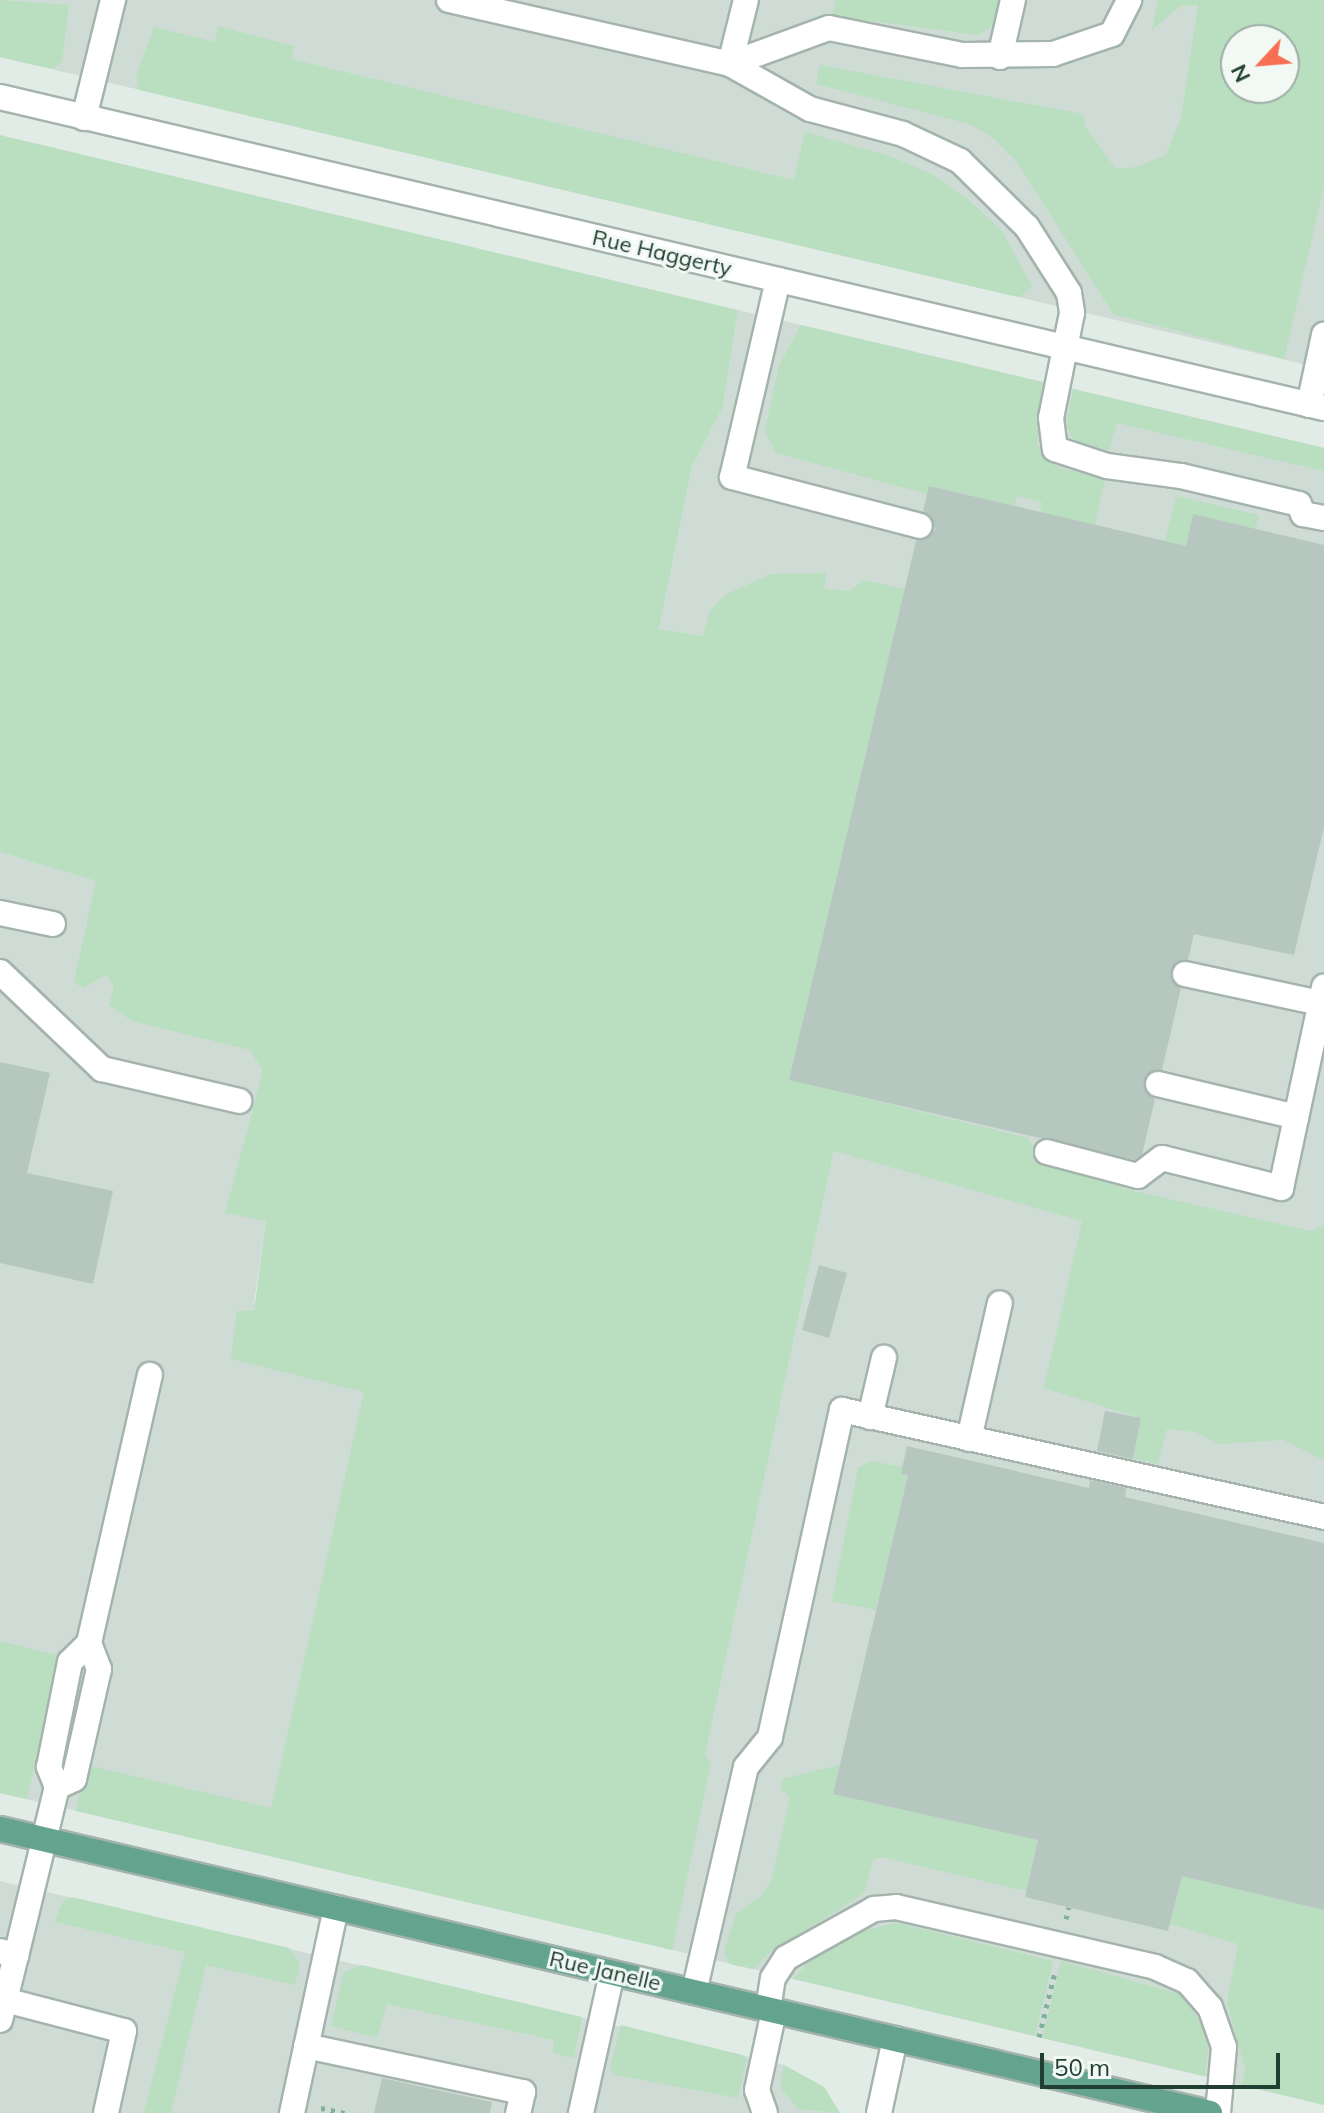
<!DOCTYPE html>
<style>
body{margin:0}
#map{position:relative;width:1324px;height:2113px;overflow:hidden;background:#e1ece6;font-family:Mulish,sans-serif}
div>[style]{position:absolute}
.built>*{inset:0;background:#cfdcd5}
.green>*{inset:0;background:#b9dec0}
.building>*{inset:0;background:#b6c7bf}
.path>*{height:5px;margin-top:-2.5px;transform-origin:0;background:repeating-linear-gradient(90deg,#81b19e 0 4px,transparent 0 10px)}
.roads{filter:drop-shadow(2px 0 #a4b4ad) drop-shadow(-2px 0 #a4b4ad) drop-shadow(0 2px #a4b4ad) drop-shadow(0 -2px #a4b4ad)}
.minor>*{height:24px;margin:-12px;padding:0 12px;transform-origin:12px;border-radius:12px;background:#fff}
.major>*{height:24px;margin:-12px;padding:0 12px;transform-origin:12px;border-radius:12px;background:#64a38e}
span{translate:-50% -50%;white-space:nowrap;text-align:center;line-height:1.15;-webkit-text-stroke:6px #f2f9f5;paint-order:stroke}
.street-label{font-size:22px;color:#213e33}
.north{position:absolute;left:1220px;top:24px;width:80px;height:80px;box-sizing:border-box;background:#f2f9f5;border:2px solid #9eaea7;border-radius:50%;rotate:244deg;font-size:22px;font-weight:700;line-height:32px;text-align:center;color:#213e33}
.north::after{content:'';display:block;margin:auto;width:28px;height:36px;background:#f66f55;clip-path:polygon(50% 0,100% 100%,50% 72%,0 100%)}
.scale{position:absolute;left:1040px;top:2053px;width:240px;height:36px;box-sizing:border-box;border:4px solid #213e33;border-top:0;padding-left:10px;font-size:24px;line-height:28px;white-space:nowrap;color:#213e33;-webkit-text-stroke:6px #f2f9f5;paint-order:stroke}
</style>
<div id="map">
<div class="built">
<i style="clip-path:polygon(evenodd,0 0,1324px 0,1324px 369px,0 57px,0 0,1236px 40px,1284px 40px,1284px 88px,1236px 88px,1236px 40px)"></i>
<i style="clip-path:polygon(738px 310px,1324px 448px,1324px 2105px,664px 1948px,834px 1151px,708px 1061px,827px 573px,703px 636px,659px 629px,692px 466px,723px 407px)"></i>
<i style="clip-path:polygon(0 852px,96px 881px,286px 1086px,254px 1303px,397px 1383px,382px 1882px,0 1793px)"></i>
<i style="clip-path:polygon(0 1881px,784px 2065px,824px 2087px,840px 2113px,0 2113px)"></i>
</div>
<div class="green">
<i style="clip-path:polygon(0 0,69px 5px,62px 62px,52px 69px,0 57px)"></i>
<i style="clip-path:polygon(836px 0,999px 0,993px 26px,978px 35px,832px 16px)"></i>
<i style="clip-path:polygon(evenodd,1158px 0,1324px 0,1324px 187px,1284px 359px,1113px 314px,1017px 162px,991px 136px,969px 124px,816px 84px,820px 65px,1083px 114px,1085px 126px,1116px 169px,1136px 167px,1166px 155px,1181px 118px,1198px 5px,1180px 6px,1152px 30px,1158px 0,1284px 40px,1284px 88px,1236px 88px,1236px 40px,1284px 40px)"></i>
<i style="clip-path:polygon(218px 26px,294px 46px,291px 59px,794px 180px,805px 132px,887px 155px,932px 174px,970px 201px,1002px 231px,1032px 286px,1020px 297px,1009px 295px,139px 90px,136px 76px,154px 27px,215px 42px)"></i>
<i style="clip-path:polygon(0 135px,738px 310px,723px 407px,692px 466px,659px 629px,703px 636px,710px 611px,725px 595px,771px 574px,827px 573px,824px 589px,850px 591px,863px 580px,905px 589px,790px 1080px,1028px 1138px,1041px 1159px,1129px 1190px,1311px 1231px,1324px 1225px,1324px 1460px,1283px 1440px,1219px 1444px,1195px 1432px,1167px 1429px,1158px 1464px,1134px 1459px,1141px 1418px,1044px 1388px,1082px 1221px,834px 1151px,705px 1756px,711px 1763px,672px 1950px,76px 1811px,109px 1663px,90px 1766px,271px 1808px,364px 1392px,231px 1359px,237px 1311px,254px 1311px,266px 1221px,225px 1213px,263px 1071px,250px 1050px,132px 1021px,109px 1005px,114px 987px,106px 975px,83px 988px,74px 982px,96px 881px,0 852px)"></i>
<i style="clip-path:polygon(801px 325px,1046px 383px,1037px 444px,1059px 468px,1105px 478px,1095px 525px,1040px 512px,1042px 502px,1017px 496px,1014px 506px,930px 486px,927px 494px,776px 453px,765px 431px,779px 365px)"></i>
<i style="clip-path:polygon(1073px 389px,1324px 448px,1324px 471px,1117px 423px,1109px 450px,1075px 442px,1066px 426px)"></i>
<i style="clip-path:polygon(1176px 496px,1259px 515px,1256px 529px,1193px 514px,1186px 546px,1165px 541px)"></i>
<i style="clip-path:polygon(871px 1461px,902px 1467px,901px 1474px,908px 1475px,876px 1610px,832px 1601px,858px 1468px)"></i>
<i style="clip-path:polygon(0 1641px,59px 1656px,27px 1799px,0 1793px)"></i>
<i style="clip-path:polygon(839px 1765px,833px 1794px,1039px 1840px,1027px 1891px,881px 1857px,873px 1860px,865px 1891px,853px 1901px,774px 1949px,753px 1969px,729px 1964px,724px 1951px,736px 1914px,763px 1894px,771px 1882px,790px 1797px,781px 1789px,782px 1779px)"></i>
<i style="clip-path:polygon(1182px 1876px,1324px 1910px,1324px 2105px,1242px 2085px,1245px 2069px,1227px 2003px,1238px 1944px,1170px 1924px)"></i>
<i style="clip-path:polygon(72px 1897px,289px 1948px,300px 1964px,295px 1985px,206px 1965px,171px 2113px,144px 2113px,185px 1952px,55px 1922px,62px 1903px)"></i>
<i style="clip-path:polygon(898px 1923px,1053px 1961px,1035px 2036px,793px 1979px,813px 1957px,861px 1931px)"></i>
<i style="clip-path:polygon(1061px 1961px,1183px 1995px,1203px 2028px,1208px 2048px,1205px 2076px,1042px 2038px)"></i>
<i style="clip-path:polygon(362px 1965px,582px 2017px,574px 2058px,553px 2053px,554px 2040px,387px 2004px,377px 2038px,331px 2026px,344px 1972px)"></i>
<i style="clip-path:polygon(621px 2025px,742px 2055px,747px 2060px,738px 2098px,615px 2075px,610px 2069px)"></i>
<i style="clip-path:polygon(784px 2065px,824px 2087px,840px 2113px,798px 2109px,780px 2087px)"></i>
</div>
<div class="building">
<i style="clip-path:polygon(929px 486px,1186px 546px,1193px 514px,1324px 545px,1324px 827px,1294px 955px,1194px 934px,1188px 959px,1171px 970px,1171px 979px,1181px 988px,1162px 1070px,1144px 1080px,1144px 1089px,1155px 1099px,1142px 1155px,1135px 1160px,789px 1080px,916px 541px,930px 537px,935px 529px,931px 516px,923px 511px)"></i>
<i style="clip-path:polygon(0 1062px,50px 1073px,27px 1173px,113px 1191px,93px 1284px,0 1263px)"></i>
<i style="clip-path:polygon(819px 1265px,847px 1273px,829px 1338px,802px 1330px)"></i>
<i style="clip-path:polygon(1105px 1411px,1141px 1418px,1133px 1459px,1097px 1451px)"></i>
<i style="clip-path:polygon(907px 1446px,1089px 1488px,1090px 1480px,1126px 1488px,1125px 1497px,1324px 1543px,1324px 1910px,1182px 1876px,1168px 1931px,1025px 1897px,1038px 1840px,833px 1794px,908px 1475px,901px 1474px)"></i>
<i style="clip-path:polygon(382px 2078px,492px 2102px,490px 2113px,374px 2113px)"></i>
</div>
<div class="path">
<i style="left:1066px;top:1919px;width:12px;rotate:-76deg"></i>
<i style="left:1039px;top:2037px;width:67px;rotate:-76.2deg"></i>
<i style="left:321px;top:2108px;width:24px;rotate:12deg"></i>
</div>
<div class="roads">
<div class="minor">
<i style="left:449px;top:0;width:288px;rotate:12.8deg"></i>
<i style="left:730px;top:64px;width:92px;rotate:29.4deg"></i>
<i style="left:810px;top:109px;width:96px;rotate:15deg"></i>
<i style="left:903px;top:134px;width:63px;rotate:25.3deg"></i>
<i style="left:960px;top:161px;width:94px;rotate:44.6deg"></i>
<i style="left:1027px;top:227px;width:78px;rotate:57.5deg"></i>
<i style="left:1069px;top:293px;width:20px;rotate:81deg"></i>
<i style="left:1072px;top:313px;width:107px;rotate:101.3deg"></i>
<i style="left:1051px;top:418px;width:31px;rotate:83deg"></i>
<i style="left:1055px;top:449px;width:55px;rotate:18.1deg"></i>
<i style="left:1107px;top:466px;width:75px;rotate:7.7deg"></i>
<i style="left:1181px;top:476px;width:121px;rotate:13.3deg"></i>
<i style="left:1299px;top:504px;width:11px;rotate:68deg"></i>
<i style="left:1303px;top:514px;width:21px;rotate:11deg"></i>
<i style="left:1000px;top:57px;width:58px;rotate:-77.2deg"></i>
<i style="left:730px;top:64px;width:105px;rotate:-20deg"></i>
<i style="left:829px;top:28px;width:136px;rotate:11.5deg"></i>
<i style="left:962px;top:55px;width:91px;rotate:-0.6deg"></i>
<i style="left:1053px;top:54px;width:62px;rotate:-18.7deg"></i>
<i style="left:1112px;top:34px;width:38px;rotate:-63deg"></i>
<i style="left:730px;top:64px;width:66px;rotate:-76deg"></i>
<i style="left:0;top:97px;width:1360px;rotate:13.22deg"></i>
<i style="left:84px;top:118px;width:122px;rotate:-76.2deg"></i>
<i style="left:778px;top:280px;width:202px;rotate:103.1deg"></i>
<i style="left:732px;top:477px;width:194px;rotate:14.6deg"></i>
<i style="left:1309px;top:405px;width:72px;rotate:-77.9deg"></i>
<i style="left:0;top:913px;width:54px;rotate:11.7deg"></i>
<i style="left:0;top:972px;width:141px;rotate:43.6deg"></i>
<i style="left:102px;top:1069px;width:141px;rotate:13.1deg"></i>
<i style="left:1185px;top:974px;width:138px;rotate:12.1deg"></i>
<i style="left:1158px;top:1084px;width:142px;rotate:13.4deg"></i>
<i style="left:1047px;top:1152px;width:94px;rotate:14.8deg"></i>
<i style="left:1138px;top:1176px;width:30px;rotate:-37deg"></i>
<i style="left:1162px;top:1158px;width:123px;rotate:14.1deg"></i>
<i style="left:1281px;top:1188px;width:206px;rotate:-77.9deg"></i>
<i style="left:870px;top:1417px;width:61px;rotate:-76.7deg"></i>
<i style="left:969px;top:1439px;width:139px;rotate:-77.2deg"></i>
<i style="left:89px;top:1643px;width:275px;rotate:-77.2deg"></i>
<i style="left:0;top:1951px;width:17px;rotate:17deg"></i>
<i style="left:16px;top:1956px;width:174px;rotate:-76.4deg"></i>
<i style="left:57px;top:1787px;width:22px;rotate:-112deg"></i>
<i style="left:49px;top:1767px;width:107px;rotate:-78.7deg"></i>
<i style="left:70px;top:1662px;width:27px;rotate:-45deg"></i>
<i style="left:89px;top:1643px;width:28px;rotate:69deg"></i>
<i style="left:99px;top:1669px;width:113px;rotate:102.8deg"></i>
<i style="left:74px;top:1779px;width:19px;rotate:155deg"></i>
<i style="left:694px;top:1992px;width:231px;rotate:-77deg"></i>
<i style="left:746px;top:1767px;width:38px;rotate:-51deg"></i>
<i style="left:770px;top:1737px;width:335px;rotate:-77.6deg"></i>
<i style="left:842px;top:1410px;width:494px;rotate:12.5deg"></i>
<i style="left:5px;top:2000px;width:123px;rotate:14.6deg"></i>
<i style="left:124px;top:2031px;width:84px;rotate:102.4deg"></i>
<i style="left:768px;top:2009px;width:31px;rotate:-81deg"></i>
<i style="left:773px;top:1978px;width:24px;rotate:-57deg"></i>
<i style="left:786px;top:1958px;width:101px;rotate:-29.1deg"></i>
<i style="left:874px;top:1909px;width:22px;rotate:-5deg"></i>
<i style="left:896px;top:1907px;width:266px;rotate:13deg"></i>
<i style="left:1155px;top:1967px;width:35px;rotate:24deg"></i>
<i style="left:1187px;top:1981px;width:35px;rotate:49deg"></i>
<i style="left:1210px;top:2007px;width:42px;rotate:70.7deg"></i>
<i style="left:1224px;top:2047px;width:66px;rotate:95.2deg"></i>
<i style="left:0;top:2020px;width:66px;rotate:-76deg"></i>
<i style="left:306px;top:2046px;width:222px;rotate:12deg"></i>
<i style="left:523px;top:2092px;width:22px;rotate:103deg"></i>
<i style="left:292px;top:2113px;width:210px;rotate:-77.9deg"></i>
<i style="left:581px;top:2113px;width:143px;rotate:-77.5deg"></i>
<i style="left:765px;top:2113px;width:24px;rotate:-109deg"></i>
<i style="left:757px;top:2090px;width:81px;rotate:-77.9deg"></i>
<i style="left:879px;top:2113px;width:76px;rotate:-77.8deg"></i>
</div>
<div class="major">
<i style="left:0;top:1829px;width:1243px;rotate:13.21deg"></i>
</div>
</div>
<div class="street-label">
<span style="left:662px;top:253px;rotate:13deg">Rue Haggerty</span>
<span style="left:605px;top:1971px;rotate:13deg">Rue Janelle</span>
</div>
<div class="north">N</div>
<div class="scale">50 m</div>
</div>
